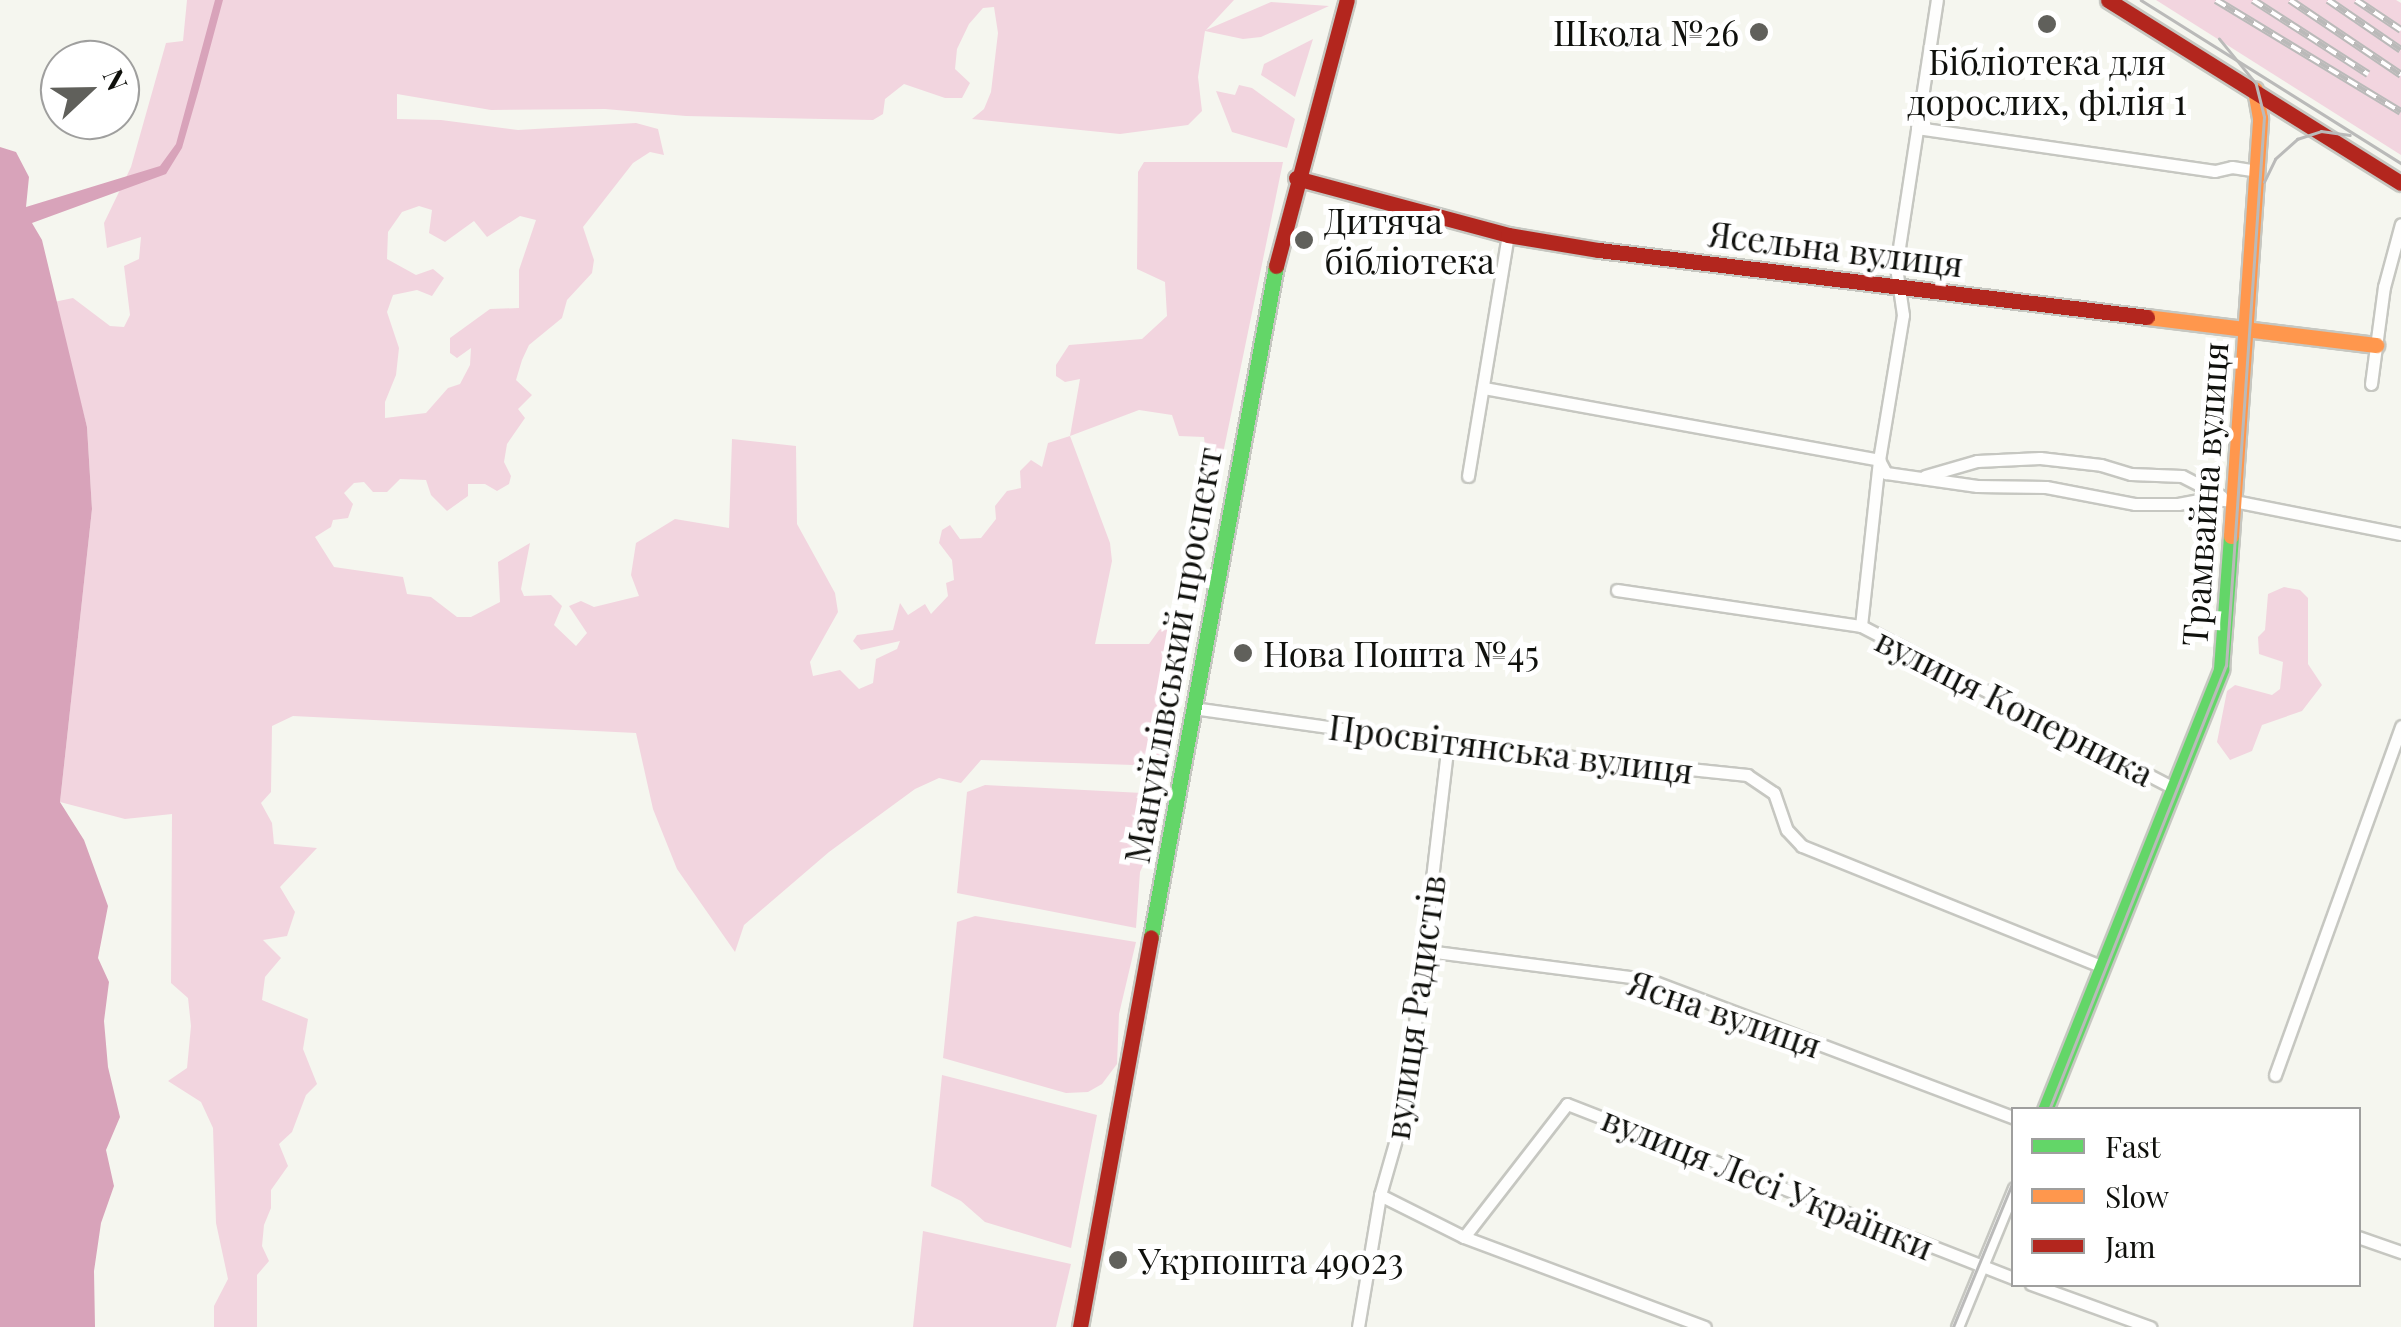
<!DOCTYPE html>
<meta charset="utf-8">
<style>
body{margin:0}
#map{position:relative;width:2401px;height:1327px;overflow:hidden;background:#f5f6ef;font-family:"Playfair Display",serif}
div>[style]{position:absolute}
.green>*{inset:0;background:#f2d5df}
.water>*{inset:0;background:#d8a3ba}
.roads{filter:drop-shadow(2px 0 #c6c7c1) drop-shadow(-2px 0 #c6c7c1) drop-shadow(0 2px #c6c7c1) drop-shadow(0 -2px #c6c7c1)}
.street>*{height:11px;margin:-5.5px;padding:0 5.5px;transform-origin:5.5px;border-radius:5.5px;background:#fefefd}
.fast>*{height:15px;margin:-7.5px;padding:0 7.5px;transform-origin:7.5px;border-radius:7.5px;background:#63d668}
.slow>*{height:15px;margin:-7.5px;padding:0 7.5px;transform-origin:7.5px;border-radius:7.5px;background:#ff974d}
.jam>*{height:15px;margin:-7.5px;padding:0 7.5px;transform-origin:7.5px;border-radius:7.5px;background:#b3261e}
.tram>*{height:2.5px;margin:-1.25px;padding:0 1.25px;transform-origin:1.25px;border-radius:1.25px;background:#babab9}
.rail>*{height:8px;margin-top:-4px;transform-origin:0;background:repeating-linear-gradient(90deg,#fff 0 11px,#babab9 0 22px);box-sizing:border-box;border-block:2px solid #babab9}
.dots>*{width:28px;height:28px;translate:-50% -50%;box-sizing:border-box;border:5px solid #fff;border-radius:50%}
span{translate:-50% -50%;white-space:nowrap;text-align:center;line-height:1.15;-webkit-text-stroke:10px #fff;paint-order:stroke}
.poi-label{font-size:35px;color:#0f100c}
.right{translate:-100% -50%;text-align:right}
.left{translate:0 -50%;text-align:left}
.street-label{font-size:35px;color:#0f100c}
.legend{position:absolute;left:2011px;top:1107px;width:350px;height:180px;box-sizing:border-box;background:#fff;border:2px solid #9f9f9e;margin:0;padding:12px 18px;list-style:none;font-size:30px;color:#0f100c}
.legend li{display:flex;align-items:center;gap:20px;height:50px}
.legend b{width:50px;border:2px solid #9f9f9e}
.north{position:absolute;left:40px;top:40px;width:100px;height:100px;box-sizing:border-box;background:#fff;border:2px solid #9f9f9e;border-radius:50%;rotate:68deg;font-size:28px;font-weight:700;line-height:40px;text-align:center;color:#0f100c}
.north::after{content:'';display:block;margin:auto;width:35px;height:45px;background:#60605b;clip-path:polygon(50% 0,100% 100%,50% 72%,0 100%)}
</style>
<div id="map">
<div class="green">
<i style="clip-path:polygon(evenodd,187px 0,1234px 0,1206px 30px,1271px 2px,1329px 6px,1261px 37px,1243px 39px,1205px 31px,1198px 77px,1202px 111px,1188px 125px,1120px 134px,972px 119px,984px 109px,991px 92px,998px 33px,994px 7px,983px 8px,969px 24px,957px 49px,955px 69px,970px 83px,962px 98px,945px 98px,904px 84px,885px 99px,883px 114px,873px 120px,686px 116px,605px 109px,491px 110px,397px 94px,397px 119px,441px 120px,518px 130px,636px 123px,658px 129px,664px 155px,650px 152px,633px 163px,583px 227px,594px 260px,592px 273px,567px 300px,562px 318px,529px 345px,522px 360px,516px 380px,532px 395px,518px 409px,525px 418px,507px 444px,504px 462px,511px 476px,509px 484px,497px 491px,485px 484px,468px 484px,468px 496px,447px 511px,431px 495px,426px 480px,400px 479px,387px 492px,373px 492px,364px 482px,354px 483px,344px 493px,353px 504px,348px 518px,333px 520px,331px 527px,315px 537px,334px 567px,403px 577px,407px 594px,431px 597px,457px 617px,471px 617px,500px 602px,498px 562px,530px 543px,521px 589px,524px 596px,551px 595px,562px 606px,554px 625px,576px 646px,587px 633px,569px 606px,581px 601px,594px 607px,639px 596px,631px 575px,636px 543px,675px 519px,729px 528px,732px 439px,796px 446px,797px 524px,835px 593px,838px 612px,810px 662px,813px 676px,840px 670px,859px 689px,873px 683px,876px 659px,897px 649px,900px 641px,861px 650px,853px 641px,857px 635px,893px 630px,900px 603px,908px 615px,925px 604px,931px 614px,948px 596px,946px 583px,954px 580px,952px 560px,939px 543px,942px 530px,950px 525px,960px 539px,981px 538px,996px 519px,995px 506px,1007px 491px,1021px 488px,1020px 471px,1031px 460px,1042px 467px,1048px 443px,1070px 436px,1080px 379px,1065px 382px,1056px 376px,1056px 365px,1069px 345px,1142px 339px,1167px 316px,1165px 282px,1137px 269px,1138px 172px,1144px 162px,1283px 162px,1219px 473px,1208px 475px,1204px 437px,1179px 436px,1172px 415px,1139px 410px,1070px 436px,1110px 543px,1112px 561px,1095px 644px,1149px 644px,1159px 630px,1187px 612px,1164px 766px,981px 760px,961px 783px,939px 778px,915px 789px,829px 852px,744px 925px,735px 952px,677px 869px,653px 809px,636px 733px,293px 716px,272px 726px,271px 792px,261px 803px,272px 823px,274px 844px,317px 848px,280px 887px,295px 912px,287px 936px,263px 940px,281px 958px,265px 977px,262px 1000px,308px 1019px,303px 1049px,317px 1084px,306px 1095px,292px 1132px,279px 1144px,288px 1166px,271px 1190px,271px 1208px,264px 1225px,262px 1246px,269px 1261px,257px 1275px,257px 1327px,214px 1327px,214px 1306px,228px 1279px,216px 1223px,213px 1128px,201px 1102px,168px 1081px,187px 1068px,191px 1026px,188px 998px,171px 983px,172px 814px,125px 819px,60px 802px,92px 509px,87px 427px,54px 302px,73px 298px,110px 326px,124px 327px,130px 315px,124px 266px,139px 259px,141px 237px,107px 248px,104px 223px,131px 167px,166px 43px,183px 41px,187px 0,419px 206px,432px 210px,429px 233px,445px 242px,474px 221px,487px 237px,520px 216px,536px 220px,519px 270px,519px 308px,490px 309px,450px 338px,450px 353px,457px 358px,471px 348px,470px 365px,460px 384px,448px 388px,426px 413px,385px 418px,385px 402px,396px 375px,399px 348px,387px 312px,393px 295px,417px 290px,432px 296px,444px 278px,433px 269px,416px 275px,387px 259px,388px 232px,402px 212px,419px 206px)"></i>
<i style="clip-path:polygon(2156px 0,2396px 0,2401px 3px,2401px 155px)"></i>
<i style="clip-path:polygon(1313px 39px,1295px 97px,1261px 75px,1264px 64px)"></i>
<i style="clip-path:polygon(1239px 85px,1252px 88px,1295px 119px,1287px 148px,1232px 132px,1216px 91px,1235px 95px)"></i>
<i style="clip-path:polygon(2284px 587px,2300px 590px,2308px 598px,2308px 664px,2322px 685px,2302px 711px,2262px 725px,2252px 751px,2230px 760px,2217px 742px,2227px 691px,2235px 685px,2272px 695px,2280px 689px,2283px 662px,2259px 654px,2258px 637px,2265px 630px,2268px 594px)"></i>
<i style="clip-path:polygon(985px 785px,1162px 794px,1152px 845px,1140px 872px,1136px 928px,957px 893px,967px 792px)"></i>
<i style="clip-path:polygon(975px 916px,1136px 942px,1119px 1014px,1117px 1064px,1102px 1084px,1088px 1092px,1066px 1093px,943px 1058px,957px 922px)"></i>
<i style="clip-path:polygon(942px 1075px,1097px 1115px,1071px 1248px,985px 1222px,961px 1201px,931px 1186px)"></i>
<i style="clip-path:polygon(923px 1231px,1071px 1264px,1056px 1327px,913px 1327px)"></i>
</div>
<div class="water">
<i style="clip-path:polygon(215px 0,223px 0,199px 89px,182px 148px,166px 174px,32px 223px,42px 240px,87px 427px,92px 509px,60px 802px,84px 840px,108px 906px,98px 958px,109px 982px,104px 1021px,108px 1067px,120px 1117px,106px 1150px,114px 1186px,101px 1223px,94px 1271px,95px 1327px,0 1327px,0 147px,16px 152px,29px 177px,26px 207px,160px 166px,176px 144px)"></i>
</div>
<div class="roads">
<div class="street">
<i style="left:1917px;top:128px;width:301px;rotate:8.2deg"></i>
<i style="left:2215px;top:171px;width:17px;rotate:-13deg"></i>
<i style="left:2232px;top:167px;width:25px;rotate:9deg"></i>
<i style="left:2371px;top:384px;width:98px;rotate:-82.4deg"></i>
<i style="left:2384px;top:287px;width:65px;rotate:-74.9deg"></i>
<i style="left:1484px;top:388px;width:402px;rotate:10.3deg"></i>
<i style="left:1879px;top:460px;width:15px;rotate:62deg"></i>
<i style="left:1886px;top:473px;width:92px;rotate:8.1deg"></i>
<i style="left:1977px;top:486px;width:69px;rotate:0.8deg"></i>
<i style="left:2046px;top:487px;width:91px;rotate:10.8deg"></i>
<i style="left:2135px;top:504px;width:43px"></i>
<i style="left:2178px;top:504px;width:31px;rotate:-11deg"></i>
<i style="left:2208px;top:498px;width:26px;rotate:7deg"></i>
<i style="left:2234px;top:501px;width:170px;rotate:11.2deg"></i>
<i style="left:1468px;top:476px;width:244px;rotate:-80.6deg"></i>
<i style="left:1925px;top:476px;width:54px;rotate:-16.1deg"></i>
<i style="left:1977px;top:461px;width:63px;rotate:-2.7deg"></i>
<i style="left:2040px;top:458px;width:61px;rotate:6.5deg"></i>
<i style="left:2101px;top:465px;width:31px;rotate:17deg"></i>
<i style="left:2131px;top:474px;width:51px;rotate:2.2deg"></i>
<i style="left:2182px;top:476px;width:44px;rotate:27.1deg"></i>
<i style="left:1617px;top:590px;width:247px;rotate:8.4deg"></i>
<i style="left:1861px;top:626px;width:354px;rotate:27.4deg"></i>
<i style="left:1861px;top:626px;width:167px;rotate:-83.8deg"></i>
<i style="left:1879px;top:460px;width:147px;rotate:-80.6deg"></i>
<i style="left:1903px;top:315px;width:49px;rotate:-98.3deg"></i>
<i style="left:1896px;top:267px;width:270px;rotate:-81.3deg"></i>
<i style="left:1193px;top:708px;width:258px;rotate:8deg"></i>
<i style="left:1448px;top:744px;width:301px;rotate:5.9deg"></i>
<i style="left:1747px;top:775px;width:32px;rotate:34deg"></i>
<i style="left:1774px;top:793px;width:39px;rotate:71deg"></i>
<i style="left:1787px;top:830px;width:22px;rotate:47deg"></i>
<i style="left:1802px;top:846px;width:324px;rotate:21.9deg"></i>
<i style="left:1427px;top:951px;width:222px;rotate:7.3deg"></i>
<i style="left:1647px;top:979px;width:392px;rotate:20.7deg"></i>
<i style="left:2275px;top:1075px;width:371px;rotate:-70.1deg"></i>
<i style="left:1380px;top:1195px;width:94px;rotate:26.6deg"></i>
<i style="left:1464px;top:1237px;width:257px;rotate:20.5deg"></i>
<i style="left:1464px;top:1237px;width:168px;rotate:-52.2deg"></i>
<i style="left:1567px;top:1104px;width:480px;rotate:21.3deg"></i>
<i style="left:2358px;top:1237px;width:46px;rotate:19.2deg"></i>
<i style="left:2031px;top:1284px;width:127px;rotate:19.9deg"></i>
<i style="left:1358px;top:1327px;width:134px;rotate:-80.5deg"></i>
<i style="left:1380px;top:1195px;width:91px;rotate:-74deg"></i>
<i style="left:1405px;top:1108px;width:367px;rotate:-83.3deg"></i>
<i style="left:1957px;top:1327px;width:150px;rotate:-67.7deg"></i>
</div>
<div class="fast">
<i style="left:1151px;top:937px;width:683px;rotate:-79.45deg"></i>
<i style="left:2045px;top:1110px;width:475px;rotate:-68.2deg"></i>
<i style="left:2221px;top:669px;width:133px;rotate:-85.7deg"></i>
</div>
<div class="slow">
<i style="left:2147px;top:317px;width:231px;rotate:7deg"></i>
<i style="left:2231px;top:536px;width:419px;rotate:-86deg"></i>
<i style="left:2260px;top:118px;width:29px;rotate:-100deg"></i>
</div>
<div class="jam">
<i style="left:2108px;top:0;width:345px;rotate:32deg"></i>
<i style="left:1296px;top:178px;width:220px;rotate:15deg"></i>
<i style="left:1508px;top:235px;width:92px;rotate:9.4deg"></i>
<i style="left:1599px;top:250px;width:552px;rotate:6.97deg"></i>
<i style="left:1276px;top:266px;width:275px;rotate:-75.1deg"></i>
<i style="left:1080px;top:1327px;width:396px;rotate:-79.7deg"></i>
</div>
</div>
<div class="tram">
<i style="left:2141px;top:0;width:307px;rotate:32.1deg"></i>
<i style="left:2264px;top:182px;width:25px;rotate:-64deg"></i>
<i style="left:2275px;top:159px;width:30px;rotate:-42deg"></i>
<i style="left:2297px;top:139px;width:25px;rotate:-18deg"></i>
<i style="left:2321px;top:131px;width:29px;rotate:8deg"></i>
<i style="left:2049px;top:1110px;width:478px;rotate:-68.3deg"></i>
<i style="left:2226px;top:666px;width:550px;rotate:-86.04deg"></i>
<i style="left:2264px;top:117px;width:34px;rotate:-104deg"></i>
<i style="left:2256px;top:84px;width:58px;rotate:-129.4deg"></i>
<i style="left:1953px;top:1327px;width:160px;rotate:-67.6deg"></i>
</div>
<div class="rail">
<i style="left:2216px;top:0;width:216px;rotate:31.2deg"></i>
<i style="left:2253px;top:0;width:137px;rotate:32.8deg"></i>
<i style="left:2290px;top:0;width:134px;rotate:34deg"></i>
<i style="left:2328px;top:0;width:88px;rotate:34.4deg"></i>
<i style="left:2356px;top:0;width:54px;rotate:33.7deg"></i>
</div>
<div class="dots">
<i style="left:2047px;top:24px;background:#60605b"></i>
<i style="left:1759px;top:32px;background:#60605b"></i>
<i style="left:1304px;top:240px;background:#60605b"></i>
<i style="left:1243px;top:653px;background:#60605b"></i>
<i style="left:1118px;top:1260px;background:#60605b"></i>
</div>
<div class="poi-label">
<span class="right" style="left:1739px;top:32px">Школа №26</span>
<span style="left:2047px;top:81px">Бiблiотека для<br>дорослих, фiлiя 1</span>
<span class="left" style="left:1324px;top:240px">Дитяча<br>бібліотека</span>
<span class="left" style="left:1263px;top:653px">Нова Пошта №45</span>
<span class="left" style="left:1138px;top:1260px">Укрпошта 49023</span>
</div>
<div class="street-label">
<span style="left:1836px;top:248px;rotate:7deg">Ясельна вулиця</span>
<span style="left:2204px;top:494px;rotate:-86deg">Трамвайна вулиця</span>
<span style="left:1172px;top:655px;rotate:-80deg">Мануйлівський проспект</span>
<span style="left:2015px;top:706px;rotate:27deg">вулиця Коперника</span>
<span style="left:1511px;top:748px;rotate:7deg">Просвітянська вулиця</span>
<span style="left:1414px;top:1007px;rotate:-82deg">вулиця Радистів</span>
<span style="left:1725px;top:1013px;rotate:19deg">Ясна вулиця</span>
<span style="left:1768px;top:1182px;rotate:22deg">вулиця Лесі Українки</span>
</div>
<ul class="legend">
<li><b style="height:12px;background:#63d668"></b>Fast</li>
<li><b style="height:12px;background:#ff974d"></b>Slow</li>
<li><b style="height:12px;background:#b3261e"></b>Jam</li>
</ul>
<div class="north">N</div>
</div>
